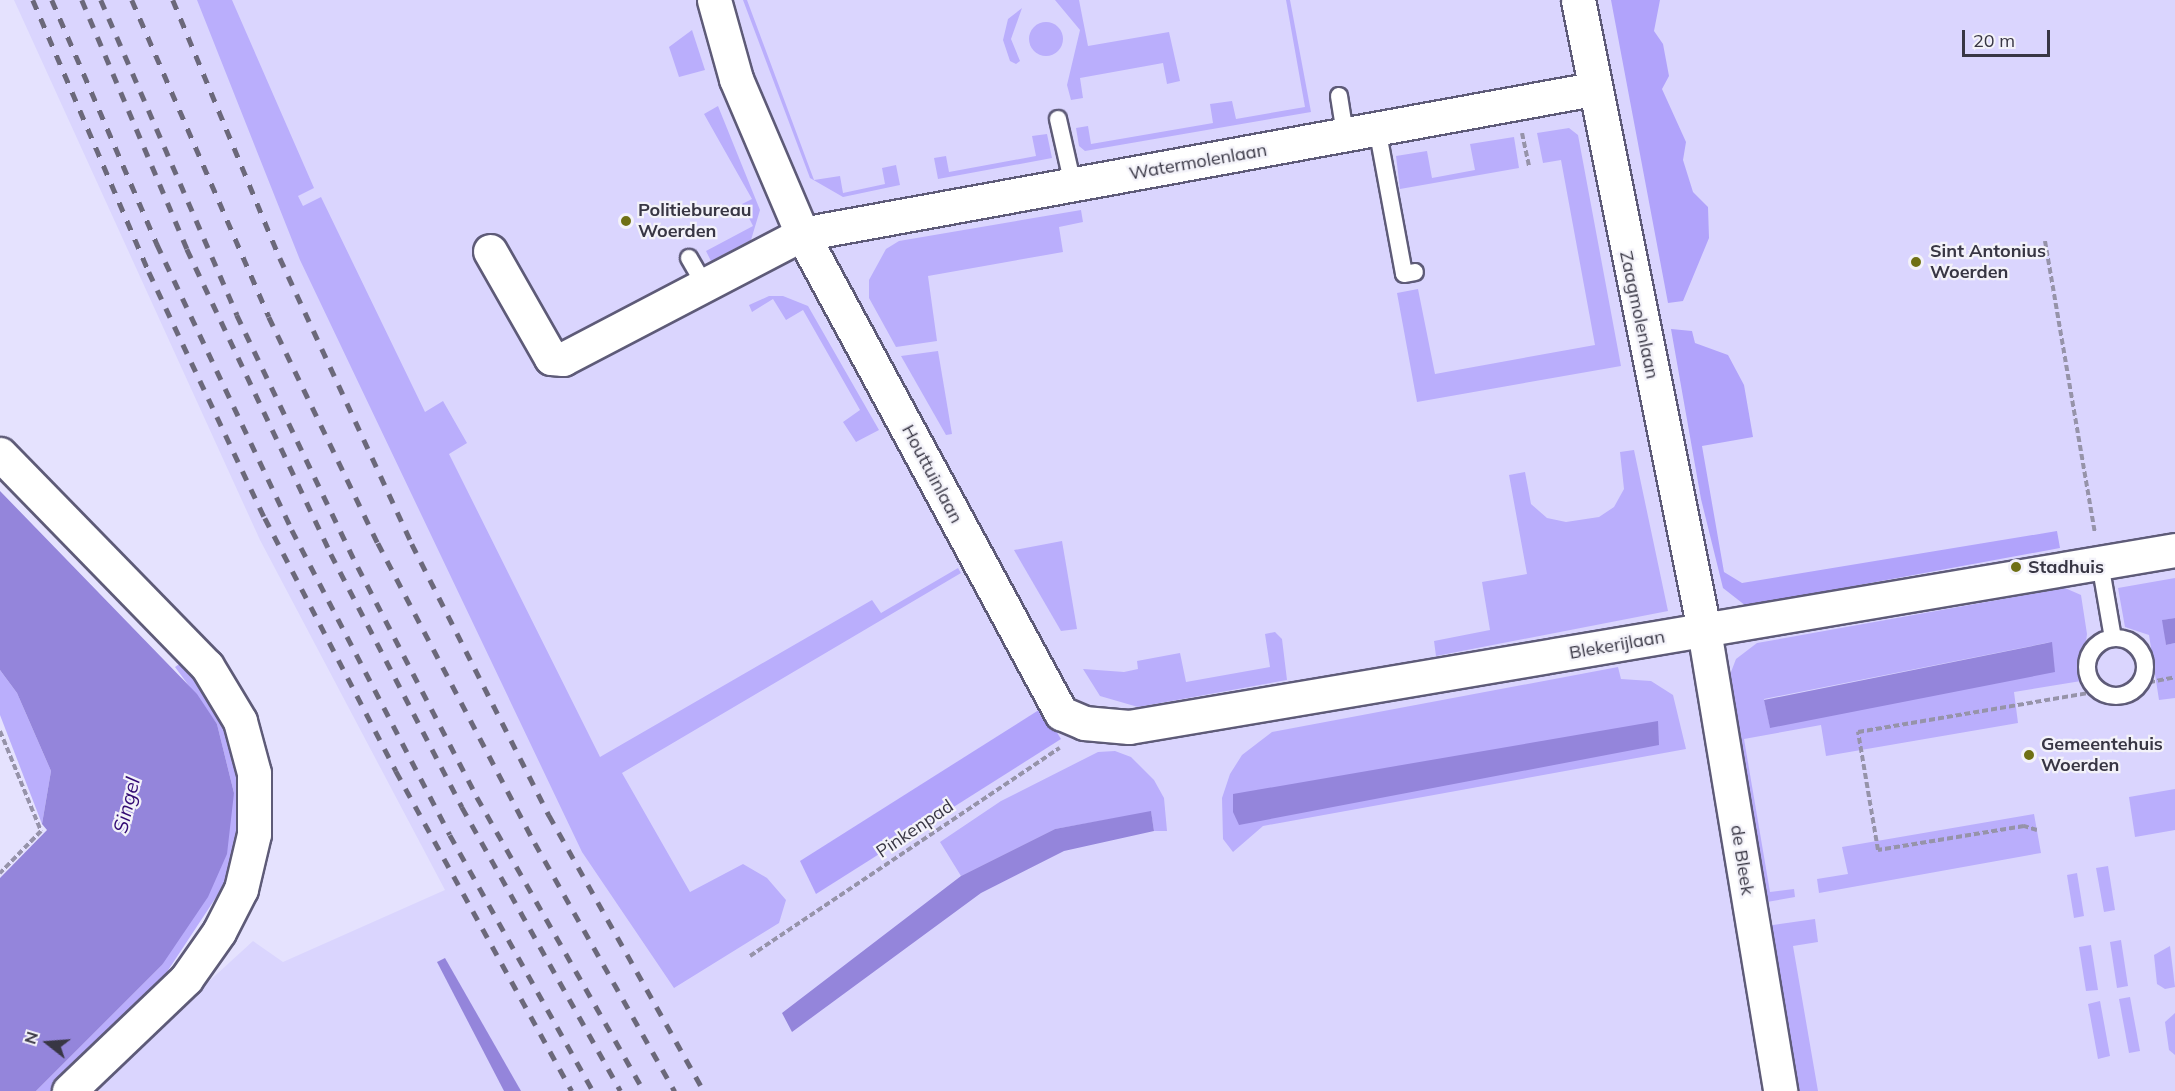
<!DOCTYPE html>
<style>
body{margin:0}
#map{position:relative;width:2175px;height:1091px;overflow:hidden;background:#e5e2fe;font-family:Mulish,sans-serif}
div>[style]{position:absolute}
.built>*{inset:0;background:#dad5fe}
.green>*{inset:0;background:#baaefc}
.round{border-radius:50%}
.forest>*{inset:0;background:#b1a3fb}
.water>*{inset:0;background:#9485db}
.path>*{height:4px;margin-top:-2px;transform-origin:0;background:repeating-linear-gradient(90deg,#9693a9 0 6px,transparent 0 9px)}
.roads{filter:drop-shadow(2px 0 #5e5b78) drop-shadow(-2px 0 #5e5b78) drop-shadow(0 2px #5e5b78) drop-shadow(0 -2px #5e5b78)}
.lane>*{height:16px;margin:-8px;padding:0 8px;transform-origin:8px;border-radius:8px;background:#fff}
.lane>.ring{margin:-8px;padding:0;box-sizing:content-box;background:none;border:16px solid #fff;border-radius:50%}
.street>*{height:33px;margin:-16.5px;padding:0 16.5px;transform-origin:16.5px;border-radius:16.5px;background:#fff}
.rail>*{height:4.5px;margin-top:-2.25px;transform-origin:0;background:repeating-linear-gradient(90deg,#6b687a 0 10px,transparent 0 20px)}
.dots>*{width:16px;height:16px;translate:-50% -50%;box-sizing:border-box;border:3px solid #f3f2f9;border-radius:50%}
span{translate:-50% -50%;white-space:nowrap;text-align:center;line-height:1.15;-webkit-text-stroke:4.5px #f3f2f9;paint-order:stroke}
.street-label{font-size:18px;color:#383644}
.poi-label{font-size:18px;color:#383644;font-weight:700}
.left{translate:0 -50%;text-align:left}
.water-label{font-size:20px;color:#320a73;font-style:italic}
.north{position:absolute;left:18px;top:1013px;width:60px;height:60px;-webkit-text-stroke:4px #f3f2f9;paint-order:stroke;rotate:287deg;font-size:16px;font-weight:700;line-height:24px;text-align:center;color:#383644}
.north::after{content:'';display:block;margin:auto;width:21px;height:27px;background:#383644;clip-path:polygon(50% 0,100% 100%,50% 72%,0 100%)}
.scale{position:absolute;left:1962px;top:30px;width:88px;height:27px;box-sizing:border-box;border:3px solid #383644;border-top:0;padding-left:8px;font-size:18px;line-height:21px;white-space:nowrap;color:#383644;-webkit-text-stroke:4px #f3f2f9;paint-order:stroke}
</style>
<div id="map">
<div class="built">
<i style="clip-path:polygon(14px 0,2175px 0,2175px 1091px,89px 1091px,253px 941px,283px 962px,445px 890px,260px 540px)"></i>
</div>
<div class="green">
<i style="clip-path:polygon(197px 0,232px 0,314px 188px,298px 196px,303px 206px,321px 197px,425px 412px,443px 401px,467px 443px,449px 454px,600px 757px,872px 600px,881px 613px,958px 568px,961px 573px,622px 773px,690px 892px,743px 864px,767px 878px,786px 900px,779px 923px,674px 988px,582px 852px,300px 260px)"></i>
<i style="clip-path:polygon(743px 0,747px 0,814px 180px,840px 176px,843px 193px,885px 184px,882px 168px,896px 165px,900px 185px,843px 197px,810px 178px)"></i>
<i style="clip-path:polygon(1055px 0,1079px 0,1088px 46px,1169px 32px,1180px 81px,1167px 84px,1163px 63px,1080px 78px,1083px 98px,1071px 100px,1067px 85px,1080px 30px)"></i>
<i style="clip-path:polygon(1286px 0,1290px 0,1311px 112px,1085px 151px,1079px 146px,1076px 128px,1088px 126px,1091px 144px,1213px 123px,1210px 104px,1232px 101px,1236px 119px,1305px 107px)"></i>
<i style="clip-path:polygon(1022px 8px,1011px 39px,1020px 61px,1016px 64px,1010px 61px,1003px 40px,1008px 19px)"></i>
<i class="round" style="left:1029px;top:22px;width:34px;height:34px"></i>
<i style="clip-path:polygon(692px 30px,705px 70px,679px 77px,669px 47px)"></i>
<i style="clip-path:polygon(718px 106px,760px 210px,751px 240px,711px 261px,706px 251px,753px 226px,742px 204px,752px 199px,704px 114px)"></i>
<i style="clip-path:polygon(1569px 128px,1578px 135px,1621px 366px,1417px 402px,1397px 293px,1418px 289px,1435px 374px,1595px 345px,1561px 160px,1543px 163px,1537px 133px)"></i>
<i style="clip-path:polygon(1047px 134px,1052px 158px,938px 179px,934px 158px,946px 156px,949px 172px,1036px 156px,1032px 136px)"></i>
<i style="clip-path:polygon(1514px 137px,1519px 168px,1400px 189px,1396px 156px,1427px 151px,1432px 178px,1475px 170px,1470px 144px)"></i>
<i style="clip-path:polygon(1081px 210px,1083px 222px,1059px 227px,1063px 252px,928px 276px,937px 341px,896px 347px,869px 298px,869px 280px,886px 249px,899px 241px)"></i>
<i style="clip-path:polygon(769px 296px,783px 296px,808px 306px,879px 430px,856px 442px,843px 422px,860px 410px,803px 310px,786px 320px,773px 299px,752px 312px,749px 305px)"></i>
<i style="clip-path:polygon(938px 351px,952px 434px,946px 435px,901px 356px)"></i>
<i style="clip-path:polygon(1634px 450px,1668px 611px,1436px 656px,1434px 641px,1490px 630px,1482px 582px,1527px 574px,1509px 475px,1525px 472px,1531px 504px,1547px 518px,1566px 522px,1599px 517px,1614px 507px,1624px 489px,1620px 452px)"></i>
<i style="clip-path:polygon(1062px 541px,1077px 629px,1061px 631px,1014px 550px)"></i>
<i style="clip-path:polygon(2175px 578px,2175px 618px,2163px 620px,2166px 645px,2175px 643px,2175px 698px,2159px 700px,2149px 635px,2125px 627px,2118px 588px)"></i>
<i style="clip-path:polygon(evenodd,2065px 588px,2081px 595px,2087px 634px,2081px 681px,2014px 692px,2018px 723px,1826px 756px,1821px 725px,1744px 739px,1770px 892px,1794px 889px,1795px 897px,1761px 903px,1726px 685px,1736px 659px,1757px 643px,2065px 588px,2051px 642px,1770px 727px,1764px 699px,2051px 642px)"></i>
<i style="clip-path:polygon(1275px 632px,1282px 639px,1287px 680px,1138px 707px,1100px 696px,1083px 669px,1124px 672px,1138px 669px,1137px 661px,1180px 653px,1186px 682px,1270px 667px,1265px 634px)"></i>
<i style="clip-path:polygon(188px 658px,240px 752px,238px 864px,161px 981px,57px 1091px,36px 1091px,162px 965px,234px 793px,217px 724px,175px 667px)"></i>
<i style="clip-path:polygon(1618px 667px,1621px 679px,1651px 681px,1673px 695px,1686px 749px,1263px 826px,1233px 852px,1223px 839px,1222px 798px,1230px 774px,1242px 755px,1272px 732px)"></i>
<i style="clip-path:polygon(0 670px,17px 693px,51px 771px,42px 824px,0 715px)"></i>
<i style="clip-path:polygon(1115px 751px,1131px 757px,1154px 780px,1164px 798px,1167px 831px,1154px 831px,1151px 812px,1055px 829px,961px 876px,940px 842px,1001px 801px,1098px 752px)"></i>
<i style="clip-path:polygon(2175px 789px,2175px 830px,2135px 837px,2129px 797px)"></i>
<i style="clip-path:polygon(2034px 814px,2041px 853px,1819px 893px,1817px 879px,1848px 874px,1842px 847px)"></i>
<i style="clip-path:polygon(2108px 866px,2115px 910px,2104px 912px,2096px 868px)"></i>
<i style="clip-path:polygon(2077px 873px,2084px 916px,2074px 918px,2067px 875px)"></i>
<i style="clip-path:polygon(1815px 919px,1818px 942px,1793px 946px,1818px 1091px,1795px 1091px,1766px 926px)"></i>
<i style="clip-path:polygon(2121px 940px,2128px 986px,2117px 988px,2110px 942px)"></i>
<i style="clip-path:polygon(2091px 945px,2098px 990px,2086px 991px,2079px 947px)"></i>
<i style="clip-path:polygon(2170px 946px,2175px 987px,2165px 989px,2157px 984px,2154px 955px)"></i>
<i style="clip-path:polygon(2130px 997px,2140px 1051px,2129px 1053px,2119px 999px)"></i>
<i style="clip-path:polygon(2100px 1001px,2110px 1056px,2098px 1059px,2088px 1004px)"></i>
<i style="clip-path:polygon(2175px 1013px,2175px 1055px,2169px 1050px,2165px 1022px)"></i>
</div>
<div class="forest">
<i style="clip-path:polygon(1611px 0,1660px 0,1654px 31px,1663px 44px,1669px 76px,1662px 89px,1686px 142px,1683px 160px,1693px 192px,1708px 207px,1709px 238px,1683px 301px,1668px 303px)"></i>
<i style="clip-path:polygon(1671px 329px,1692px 331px,1695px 343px,1728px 355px,1744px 385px,1753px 437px,1702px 446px,1724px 572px,1742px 583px,2057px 531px,2060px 548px,1746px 606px,1723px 588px,1701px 499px)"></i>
<i style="clip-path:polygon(1042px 708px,1061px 739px,816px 894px,800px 861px)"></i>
</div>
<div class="water">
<i style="clip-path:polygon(0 491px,197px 694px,217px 724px,234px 793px,227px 854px,208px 897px,162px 965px,36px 1091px,0 1091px,0 878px,47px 830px,42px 824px,51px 771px,17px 693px,0 670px)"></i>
<i style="clip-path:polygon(2175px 618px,2175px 643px,2166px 645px,2162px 620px)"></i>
<i style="clip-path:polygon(2052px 642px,2055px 672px,1770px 728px,1764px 700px)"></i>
<i style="clip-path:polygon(1658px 721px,1659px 745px,1239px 825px,1233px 812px,1233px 794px)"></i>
<i style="clip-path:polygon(1151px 811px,1154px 831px,1064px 851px,981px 893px,792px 1032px,782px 1013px,961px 876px,1055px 829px)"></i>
<i style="clip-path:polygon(445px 958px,521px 1091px,504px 1091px,437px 962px)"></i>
</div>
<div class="path">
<i style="left:1522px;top:133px;width:34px;rotate:78deg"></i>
<i style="left:2045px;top:241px;width:295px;rotate:80.3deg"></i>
<i style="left:2140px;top:684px;width:36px;rotate:-11deg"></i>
<i style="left:0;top:731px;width:108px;rotate:67.7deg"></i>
<i style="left:41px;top:831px;width:59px;rotate:134.3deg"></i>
<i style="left:2037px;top:830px;width:14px;rotate:-163deg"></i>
<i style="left:2024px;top:826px;width:148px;rotate:170.7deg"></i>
<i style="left:1878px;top:850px;width:120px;rotate:-99.6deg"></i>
<i style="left:1858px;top:732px;width:245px;rotate:-9.6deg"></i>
<i style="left:750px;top:956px;width:373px;rotate:-33.9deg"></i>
</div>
<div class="roads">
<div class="lane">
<i style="left:1339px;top:96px;width:38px;rotate:81deg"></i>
<i style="left:1058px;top:119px;width:68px;rotate:77.2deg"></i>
<i style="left:1377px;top:128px;width:148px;rotate:79.5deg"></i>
<i style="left:1404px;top:274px;width:11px;rotate:-10deg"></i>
<i style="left:689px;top:258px;width:34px;rotate:60deg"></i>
<i style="left:2100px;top:563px;width:76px;rotate:80.2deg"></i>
<i class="ring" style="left:2087px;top:638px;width:42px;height:42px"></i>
</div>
<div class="street">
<i style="left:714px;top:0;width:82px;rotate:74.4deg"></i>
<i style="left:736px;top:79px;width:168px;rotate:66.9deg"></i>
<i style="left:802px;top:234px;width:545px;rotate:61.6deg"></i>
<i style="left:1061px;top:713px;width:25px;rotate:23deg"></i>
<i style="left:1084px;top:723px;width:45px;rotate:5.1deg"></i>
<i style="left:1129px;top:727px;width:1061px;rotate:-9.6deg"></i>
<i style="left:1578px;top:0;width:642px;rotate:78.69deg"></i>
<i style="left:1704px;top:630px;width:467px;rotate:80.6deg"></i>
<i style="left:490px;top:251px;width:123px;rotate:60.3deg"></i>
<i style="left:551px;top:358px;width:12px;rotate:5deg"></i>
<i style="left:563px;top:359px;width:270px;rotate:-27.6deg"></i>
<i style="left:802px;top:234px;width:804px;rotate:-10.39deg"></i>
<i style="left:0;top:454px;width:296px;rotate:45.7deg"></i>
<i style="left:207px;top:666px;width:64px;rotate:59deg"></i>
<i style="left:240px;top:721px;width:54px;rotate:74.9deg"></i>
<i style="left:254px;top:773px;width:61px;rotate:90deg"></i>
<i style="left:254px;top:834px;width:57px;rotate:103.3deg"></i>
<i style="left:241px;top:889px;width:48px;rotate:117.1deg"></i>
<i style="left:219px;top:932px;width:57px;rotate:125.1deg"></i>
<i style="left:186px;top:979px;width:162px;rotate:136.3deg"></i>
</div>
</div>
<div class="rail">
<i style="left:33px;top:0;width:296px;rotate:66.9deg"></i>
<i style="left:149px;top:272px;width:272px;rotate:64.8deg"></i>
<i style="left:265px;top:518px;width:285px;rotate:62.6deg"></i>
<i style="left:396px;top:771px;width:365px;rotate:61.2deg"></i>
<i style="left:52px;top:0;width:266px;rotate:66.7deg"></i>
<i style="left:157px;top:244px;width:316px;rotate:64.7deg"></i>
<i style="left:292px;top:530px;width:343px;rotate:62.6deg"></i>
<i style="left:450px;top:835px;width:293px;rotate:60.8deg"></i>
<i style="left:82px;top:0;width:270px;rotate:67.1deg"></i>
<i style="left:187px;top:249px;width:337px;rotate:64.7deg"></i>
<i style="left:331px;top:554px;width:285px;rotate:62.6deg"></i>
<i style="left:462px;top:807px;width:325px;rotate:60.8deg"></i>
<i style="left:101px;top:0;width:343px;rotate:66.6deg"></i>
<i style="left:237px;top:315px;width:280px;rotate:64.4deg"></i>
<i style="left:358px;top:567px;width:259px;rotate:62.6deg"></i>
<i style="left:477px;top:797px;width:338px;rotate:60.4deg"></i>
<i style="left:132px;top:0;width:345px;rotate:66.6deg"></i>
<i style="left:269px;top:317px;width:251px;rotate:64.3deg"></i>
<i style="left:378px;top:543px;width:339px;rotate:62.4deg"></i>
<i style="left:535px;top:843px;width:285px;rotate:60.6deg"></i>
<i style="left:173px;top:0;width:279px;rotate:67.5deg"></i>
<i style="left:280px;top:258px;width:315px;rotate:65.2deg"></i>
<i style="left:412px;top:544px;width:304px;rotate:63.2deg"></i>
<i style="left:549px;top:815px;width:317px;rotate:60.7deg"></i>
</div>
<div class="dots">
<i style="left:626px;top:221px;background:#6f7014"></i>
<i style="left:1916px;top:262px;background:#6f7014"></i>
<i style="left:2016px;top:567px;background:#6f7014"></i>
<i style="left:2029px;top:755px;background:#6f7014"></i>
</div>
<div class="street-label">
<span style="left:1198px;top:162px;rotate:-10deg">Watermolenlaan</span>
<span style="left:1639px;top:315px;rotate:78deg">Zaagmolenlaan</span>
<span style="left:932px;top:474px;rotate:62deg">Houttuinlaan</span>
<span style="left:1617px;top:645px;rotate:-10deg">Blekerijlaan</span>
<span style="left:915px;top:829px;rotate:-34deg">Pinkenpad</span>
<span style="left:1742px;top:860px;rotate:81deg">de Bleek</span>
</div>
<div class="poi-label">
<span class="left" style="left:638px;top:221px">Politiebureau<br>Woerden</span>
<span class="left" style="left:1930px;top:262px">Sint Antonius<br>Woerden</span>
<span class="left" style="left:2028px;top:567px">Stadhuis</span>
<span class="left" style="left:2041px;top:755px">Gemeentehuis<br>Woerden</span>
</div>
<div class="water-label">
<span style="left:126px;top:805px;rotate:-76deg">Singel</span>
</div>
<div class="north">N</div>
<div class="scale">20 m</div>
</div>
